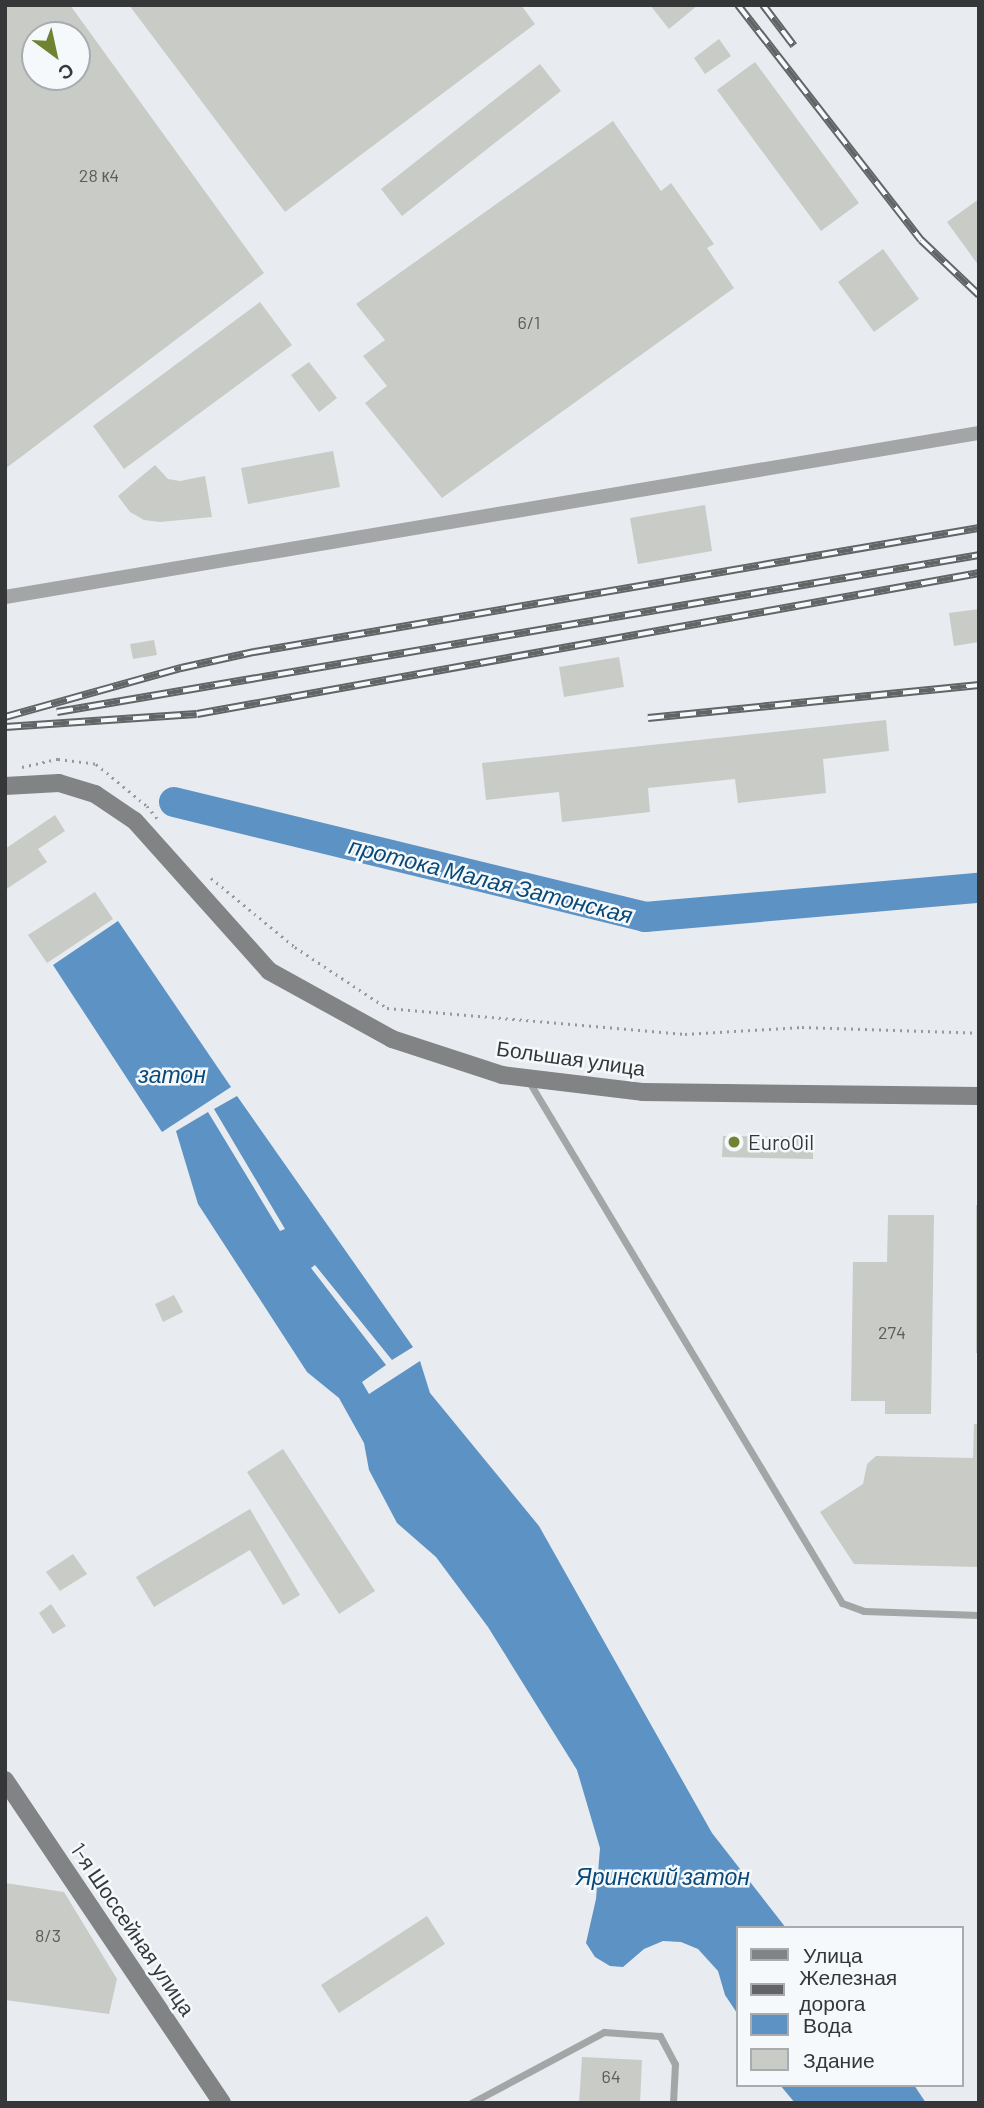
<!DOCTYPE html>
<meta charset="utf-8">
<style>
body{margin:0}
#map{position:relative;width:984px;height:2108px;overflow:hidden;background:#e8ebef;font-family:Barlow,sans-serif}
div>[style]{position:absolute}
.water>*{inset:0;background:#5c92c4}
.river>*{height:30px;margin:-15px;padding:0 15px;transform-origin:15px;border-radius:15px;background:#5c92c4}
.building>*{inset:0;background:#c9cbc7}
.path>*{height:2.5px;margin-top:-1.25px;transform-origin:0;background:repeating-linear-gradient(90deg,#97999c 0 2px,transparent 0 7px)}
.lane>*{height:7px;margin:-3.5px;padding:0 3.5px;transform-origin:3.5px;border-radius:3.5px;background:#a3a5a6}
.street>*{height:14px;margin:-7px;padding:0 7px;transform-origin:7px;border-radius:7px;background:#a3a5a6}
.secondary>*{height:18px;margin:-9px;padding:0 9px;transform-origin:9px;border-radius:9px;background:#818384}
.rail>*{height:8px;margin-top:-4px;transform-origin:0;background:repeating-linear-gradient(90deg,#f6f9fc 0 16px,#626466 0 32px);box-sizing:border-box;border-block:2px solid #626466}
.dots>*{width:19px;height:19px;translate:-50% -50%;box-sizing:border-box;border:4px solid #f6f9fc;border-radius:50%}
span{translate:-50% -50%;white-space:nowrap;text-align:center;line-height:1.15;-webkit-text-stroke:5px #f6f9fc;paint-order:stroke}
.number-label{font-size:18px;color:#5b5c5c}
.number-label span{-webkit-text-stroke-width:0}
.street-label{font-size:21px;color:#363739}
.poi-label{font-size:21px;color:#363739}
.left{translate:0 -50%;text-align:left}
.water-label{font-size:23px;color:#094979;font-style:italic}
.frame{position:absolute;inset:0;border:7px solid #363739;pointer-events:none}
.legend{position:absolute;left:736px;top:1926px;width:228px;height:161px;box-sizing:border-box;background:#f6f9fc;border:2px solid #a9abae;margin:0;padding:9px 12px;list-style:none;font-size:21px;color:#363739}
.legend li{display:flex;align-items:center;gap:14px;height:35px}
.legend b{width:35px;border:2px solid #a9abae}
.north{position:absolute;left:21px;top:21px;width:70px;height:70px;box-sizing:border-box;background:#f6f9fc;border:2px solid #a9abae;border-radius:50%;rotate:147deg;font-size:19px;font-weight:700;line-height:28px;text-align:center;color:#363739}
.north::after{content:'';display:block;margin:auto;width:24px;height:32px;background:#708333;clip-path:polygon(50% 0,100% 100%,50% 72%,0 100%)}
</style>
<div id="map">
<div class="water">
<i style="clip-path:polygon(118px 921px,231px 1087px,162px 1132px,53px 965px)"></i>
<i style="clip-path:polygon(237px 1096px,413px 1347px,392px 1360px,315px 1265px,311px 1268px,386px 1365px,362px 1382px,369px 1394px,420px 1361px,430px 1393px,539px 1526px,712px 1833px,786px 1928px,737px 1928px,737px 2013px,725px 1995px,718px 1971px,698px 1949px,681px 1942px,663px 1941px,644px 1949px,623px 1967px,610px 1966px,595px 1957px,586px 1943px,596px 1899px,600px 1848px,577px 1770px,488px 1627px,436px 1557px,397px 1523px,369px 1470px,364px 1443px,339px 1398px,307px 1372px,198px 1204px,176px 1131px,208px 1112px,280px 1231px,285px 1229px,214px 1109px)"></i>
<i style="clip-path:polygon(780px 2085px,914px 2085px,926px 2103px,795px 2103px)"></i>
</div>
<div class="river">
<i style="left:174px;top:802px;width:485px;rotate:13.7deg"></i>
<i style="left:645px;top:917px;width:335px;rotate:-5deg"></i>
</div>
<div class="building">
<i style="clip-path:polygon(evenodd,5px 5px,70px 5px,264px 273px,5px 469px,5px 5px,35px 35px,77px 35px,77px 77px,35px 77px,35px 35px)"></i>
<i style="clip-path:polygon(129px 5px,521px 5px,535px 24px,285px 212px)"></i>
<i style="clip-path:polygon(650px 5px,698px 5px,669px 29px)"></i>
<i style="clip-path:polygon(719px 39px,731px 56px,705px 74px,694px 58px)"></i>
<i style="clip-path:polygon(755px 62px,859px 203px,821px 231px,717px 90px)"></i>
<i style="clip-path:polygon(540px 64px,561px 91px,402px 216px,381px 189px)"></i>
<i style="clip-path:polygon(613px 121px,661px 191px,671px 183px,714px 244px,707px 248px,734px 288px,442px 498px,365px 403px,387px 386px,363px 356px,385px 340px,356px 304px)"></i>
<i style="clip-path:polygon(979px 199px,979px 266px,947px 222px)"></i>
<i style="clip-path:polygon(883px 249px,919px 299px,874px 332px,838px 282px)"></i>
<i style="clip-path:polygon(260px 302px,292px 345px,124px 469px,93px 426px)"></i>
<i style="clip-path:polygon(309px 362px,337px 398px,319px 412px,291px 375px)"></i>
<i style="clip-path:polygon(333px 451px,340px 487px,248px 504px,241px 468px)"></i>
<i style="clip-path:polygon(155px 465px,168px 479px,180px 481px,205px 476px,212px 517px,160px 522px,144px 520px,130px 512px,118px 496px)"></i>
<i style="clip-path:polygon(705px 505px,712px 551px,638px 564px,630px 518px)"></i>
<i style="clip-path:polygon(979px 609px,979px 642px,954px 646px,949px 613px)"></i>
<i style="clip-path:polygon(154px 640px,157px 655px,133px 659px,130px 644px)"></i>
<i style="clip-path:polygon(619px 657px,624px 687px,564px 697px,559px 667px)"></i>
<i style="clip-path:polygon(886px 720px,889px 751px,823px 759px,826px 793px,738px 803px,735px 779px,648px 788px,650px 812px,562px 822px,559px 792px,486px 800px,482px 763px)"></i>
<i style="clip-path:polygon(55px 815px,65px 831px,38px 849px,47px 862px,5px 890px,5px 849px)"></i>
<i style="clip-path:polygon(95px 892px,113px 919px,47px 963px,28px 935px)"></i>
<i style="clip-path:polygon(723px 1136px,813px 1137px,813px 1159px,722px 1157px)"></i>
<i style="clip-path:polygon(976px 1205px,979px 1205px,979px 1353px,976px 1353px)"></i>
<i style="clip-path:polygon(888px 1215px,934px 1215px,931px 1414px,885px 1414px,885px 1401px,851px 1401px,853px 1262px,887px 1262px)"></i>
<i style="clip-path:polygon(174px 1295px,183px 1312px,163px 1322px,155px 1304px)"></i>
<i style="clip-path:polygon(974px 1424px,979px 1424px,979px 1567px,854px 1564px,820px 1512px,863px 1484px,867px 1464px,876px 1456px,973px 1458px)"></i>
<i style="clip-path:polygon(283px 1449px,375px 1591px,339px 1614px,247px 1472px)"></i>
<i style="clip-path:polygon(250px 1509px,300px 1595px,283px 1605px,250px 1550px,154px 1607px,136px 1577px)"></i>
<i style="clip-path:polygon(73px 1554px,87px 1574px,60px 1591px,46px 1572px)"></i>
<i style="clip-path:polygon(51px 1604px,66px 1626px,53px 1634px,39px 1613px)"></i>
<i style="clip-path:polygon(5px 1883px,64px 1892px,117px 1979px,109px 2014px,5px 2000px)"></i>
<i style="clip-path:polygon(427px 1916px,445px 1944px,339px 2013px,321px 1985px)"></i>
<i style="clip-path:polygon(582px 2057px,642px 2060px,640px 2103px,579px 2103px)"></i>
</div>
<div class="path">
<i style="left:22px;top:767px;width:37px;rotate:-13deg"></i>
<i style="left:58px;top:759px;width:38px;rotate:7deg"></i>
<i style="left:96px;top:764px;width:66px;rotate:39.5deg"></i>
<i style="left:147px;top:806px;width:17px;rotate:50deg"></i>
<i style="left:211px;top:878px;width:109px;rotate:39.4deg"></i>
<i style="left:295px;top:947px;width:110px;rotate:33.5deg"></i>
<i style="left:387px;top:1008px;width:299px;rotate:5deg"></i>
<i style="left:685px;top:1034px;width:117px;rotate:-3.4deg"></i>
<i style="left:802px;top:1027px;width:177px;rotate:1.9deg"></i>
</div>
<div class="lane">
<i style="left:528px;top:1080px;width:610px;rotate:59.02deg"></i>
<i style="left:842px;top:1603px;width:23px;rotate:20deg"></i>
<i style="left:864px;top:1611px;width:115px;rotate:2deg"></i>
<i style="left:471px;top:2103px;width:151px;rotate:-28.1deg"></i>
<i style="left:604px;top:2032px;width:56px;rotate:4.1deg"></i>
<i style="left:660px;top:2036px;width:32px;rotate:62deg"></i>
<i style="left:675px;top:2064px;width:39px;rotate:93deg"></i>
</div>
<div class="street">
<i style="left:5px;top:597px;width:988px;rotate:-9.56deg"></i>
</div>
<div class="secondary">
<i style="left:5px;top:786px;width:54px;rotate:-3.2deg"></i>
<i style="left:59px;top:783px;width:38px;rotate:17deg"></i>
<i style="left:95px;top:794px;width:48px;rotate:34deg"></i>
<i style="left:135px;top:821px;width:201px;rotate:48.2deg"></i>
<i style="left:269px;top:971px;width:141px;rotate:28.9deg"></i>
<i style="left:392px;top:1039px;width:116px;rotate:18.1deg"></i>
<i style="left:502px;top:1075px;width:141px;rotate:6.9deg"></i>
<i style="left:642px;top:1092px;width:337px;rotate:0.7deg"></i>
<i style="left:5px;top:1780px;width:389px;rotate:56.1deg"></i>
</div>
<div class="rail">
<i style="left:738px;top:5px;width:298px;rotate:52.1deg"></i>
<i style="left:921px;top:240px;width:80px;rotate:43.5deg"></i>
<i style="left:763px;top:5px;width:51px;rotate:52.9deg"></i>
<i style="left:57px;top:712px;width:935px;rotate:-9.66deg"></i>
<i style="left:5px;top:717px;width:183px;rotate:-15.6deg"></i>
<i style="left:181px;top:668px;width:75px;rotate:-12.4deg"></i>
<i style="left:254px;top:652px;width:736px;rotate:-9.71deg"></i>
<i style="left:648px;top:718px;width:333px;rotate:-5.7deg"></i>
<i style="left:5px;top:727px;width:192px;rotate:-3.9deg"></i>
<i style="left:197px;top:714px;width:795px;rotate:-10.22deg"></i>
</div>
<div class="dots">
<i style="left:734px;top:1142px;background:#708333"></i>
</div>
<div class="number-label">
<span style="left:99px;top:175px">28 к4</span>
<span style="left:529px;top:322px">6/1</span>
<span style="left:892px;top:1332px">274</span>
<span style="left:48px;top:1935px">8/3</span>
<span style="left:611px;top:2076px">64</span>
</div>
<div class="street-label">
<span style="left:571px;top:1058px;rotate:8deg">Большая улица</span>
<span style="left:133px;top:1929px;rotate:56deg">1-я Шоссейная улица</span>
</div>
<div class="poi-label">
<span class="left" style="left:748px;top:1142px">EuroOil</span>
</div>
<div class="water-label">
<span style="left:491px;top:880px;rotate:14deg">протока Малая Затонская</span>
<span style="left:172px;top:1074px">затон</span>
<span style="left:663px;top:1876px">Яринский затон</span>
</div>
<div class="frame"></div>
<ul class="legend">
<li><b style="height:9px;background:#818384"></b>Улица</li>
<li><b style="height:9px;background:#626466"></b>Железная дорога</li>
<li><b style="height:19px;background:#5c92c4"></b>Вода</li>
<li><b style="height:19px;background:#c9cbc7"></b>Здание</li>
</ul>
<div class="north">С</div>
</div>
